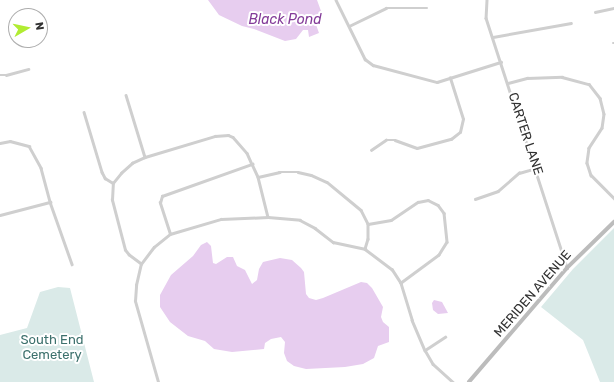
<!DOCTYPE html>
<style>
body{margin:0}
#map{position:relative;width:614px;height:382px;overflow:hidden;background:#fff;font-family:Rubik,sans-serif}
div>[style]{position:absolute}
.green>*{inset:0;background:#daeae8}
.water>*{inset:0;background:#e7cdef}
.street>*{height:2.5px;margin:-1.25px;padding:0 1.25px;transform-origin:1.25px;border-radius:1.25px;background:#cfcfcf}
.secondary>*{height:3.5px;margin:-1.75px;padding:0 1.75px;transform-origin:1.75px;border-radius:1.75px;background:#bcbcbc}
span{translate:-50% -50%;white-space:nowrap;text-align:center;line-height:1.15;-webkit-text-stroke:4px #fff;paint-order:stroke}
.street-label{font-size:13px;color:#323232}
.park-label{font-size:13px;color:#3d716d}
.water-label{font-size:14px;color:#843c99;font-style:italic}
.north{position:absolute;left:8px;top:8px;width:40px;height:40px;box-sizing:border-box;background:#fff;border:1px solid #adadad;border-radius:50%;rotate:81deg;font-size:11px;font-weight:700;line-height:16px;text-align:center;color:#323232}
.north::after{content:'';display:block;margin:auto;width:14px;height:18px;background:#b1ec32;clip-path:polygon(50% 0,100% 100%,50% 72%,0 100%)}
</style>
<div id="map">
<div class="green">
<i style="clip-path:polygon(614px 228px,614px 382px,600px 382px,583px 340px,541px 307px,573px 269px)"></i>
<i style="clip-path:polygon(58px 287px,70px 288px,94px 382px,0 382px,0 335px,27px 328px,40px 292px)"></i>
</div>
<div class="water">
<i style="clip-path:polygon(208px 0,317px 0,321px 11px,314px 19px,319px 33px,309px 37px,308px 30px,303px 30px,296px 39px,285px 41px,254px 29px,242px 26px,219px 15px)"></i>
<i style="clip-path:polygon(207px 242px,211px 246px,213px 263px,216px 264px,227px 257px,233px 257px,237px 266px,245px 270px,252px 284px,257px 280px,259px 269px,263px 262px,280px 258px,292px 260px,301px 268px,304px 272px,306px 294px,309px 298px,316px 300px,323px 298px,361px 282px,367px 283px,372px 288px,383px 307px,381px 317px,383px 322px,389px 327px,389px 342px,378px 346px,374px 358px,363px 364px,345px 367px,306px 369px,294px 366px,287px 361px,284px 353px,285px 342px,281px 337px,271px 339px,265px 343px,264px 349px,232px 352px,214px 349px,205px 341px,188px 336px,170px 322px,160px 307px,160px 295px,171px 275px,193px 256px,201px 245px)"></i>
<i style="clip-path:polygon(434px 300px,442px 302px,448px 313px,438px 314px,433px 310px,432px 303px)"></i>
</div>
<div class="street">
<i style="left:336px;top:0;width:66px;rotate:63.8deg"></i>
<i style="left:365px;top:59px;width:10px;rotate:37deg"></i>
<i style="left:373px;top:65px;width:66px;rotate:14.9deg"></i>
<i style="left:437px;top:82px;width:67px;rotate:-17.4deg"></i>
<i style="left:487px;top:0;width:18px;rotate:93deg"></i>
<i style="left:486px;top:18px;width:263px;rotate:72deg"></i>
<i style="left:595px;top:12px;width:19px;rotate:-12deg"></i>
<i style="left:349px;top:26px;width:41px;rotate:-25.9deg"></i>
<i style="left:386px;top:8px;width:41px"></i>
<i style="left:493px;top:37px;width:79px;rotate:-10.2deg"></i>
<i style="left:613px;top:43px;width:1px"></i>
<i style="left:0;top:75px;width:6px"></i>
<i style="left:6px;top:75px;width:23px;rotate:-15deg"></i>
<i style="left:508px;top:83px;width:20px;rotate:-15deg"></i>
<i style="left:527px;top:78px;width:35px;rotate:-2deg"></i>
<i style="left:562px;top:77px;width:28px;rotate:15deg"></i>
<i style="left:589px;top:84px;width:18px;rotate:52deg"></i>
<i style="left:600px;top:98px;width:16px;rotate:76deg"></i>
<i style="left:604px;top:114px;width:14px;rotate:98deg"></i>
<i style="left:602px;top:128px;width:24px;rotate:123deg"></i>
<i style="left:589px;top:148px;width:15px;rotate:98deg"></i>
<i style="left:587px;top:163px;width:13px;rotate:72deg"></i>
<i style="left:591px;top:175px;width:33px;rotate:45deg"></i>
<i style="left:126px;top:95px;width:65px;rotate:73deg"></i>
<i style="left:84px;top:112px;width:63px;rotate:73.3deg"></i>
<i style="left:102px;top:172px;width:7px;rotate:63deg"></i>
<i style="left:105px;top:178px;width:9px;rotate:32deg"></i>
<i style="left:0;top:143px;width:10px;rotate:-11deg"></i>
<i style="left:10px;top:141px;width:20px;rotate:15deg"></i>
<i style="left:29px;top:146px;width:25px;rotate:61deg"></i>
<i style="left:41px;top:168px;width:35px;rotate:75deg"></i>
<i style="left:50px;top:202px;width:66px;rotate:70.5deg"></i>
<i style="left:371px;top:150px;width:18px;rotate:-34deg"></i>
<i style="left:386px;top:140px;width:9px"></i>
<i style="left:395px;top:140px;width:23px;rotate:20deg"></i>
<i style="left:417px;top:148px;width:35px;rotate:-15deg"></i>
<i style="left:451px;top:139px;width:11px;rotate:-38deg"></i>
<i style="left:460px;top:132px;width:13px;rotate:-77deg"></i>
<i style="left:463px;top:119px;width:43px;rotate:-107.6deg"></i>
<i style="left:258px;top:177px;width:22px;rotate:-13deg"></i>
<i style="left:279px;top:172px;width:19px"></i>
<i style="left:298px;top:172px;width:13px;rotate:13deg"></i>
<i style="left:311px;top:175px;width:17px;rotate:24deg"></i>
<i style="left:327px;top:182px;width:44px;rotate:39.5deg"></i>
<i style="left:361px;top:210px;width:16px;rotate:63deg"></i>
<i style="left:368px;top:224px;width:15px;rotate:90deg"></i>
<i style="left:368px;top:239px;width:10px;rotate:107deg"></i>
<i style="left:475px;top:199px;width:24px;rotate:-19deg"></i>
<i style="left:498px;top:191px;width:28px;rotate:-41deg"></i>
<i style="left:519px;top:173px;width:18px;rotate:-16deg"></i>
<i style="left:0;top:215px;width:52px;rotate:-14.6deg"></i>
<i style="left:368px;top:224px;width:23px;rotate:-10deg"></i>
<i style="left:391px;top:220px;width:32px;rotate:-34deg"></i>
<i style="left:418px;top:202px;width:10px;rotate:-11deg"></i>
<i style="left:428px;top:200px;width:11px;rotate:27deg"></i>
<i style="left:438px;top:205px;width:10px;rotate:53deg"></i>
<i style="left:444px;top:213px;width:29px;rotate:84deg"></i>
<i style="left:447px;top:242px;width:15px;rotate:122deg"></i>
<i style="left:439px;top:255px;width:47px;rotate:143.6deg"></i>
<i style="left:170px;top:234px;width:33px;rotate:-108deg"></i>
<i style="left:160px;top:203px;width:7px;rotate:-74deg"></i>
<i style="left:162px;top:196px;width:96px;rotate:-19.6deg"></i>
<i style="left:141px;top:264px;width:15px;rotate:-143deg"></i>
<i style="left:129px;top:255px;width:6px;rotate:-129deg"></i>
<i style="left:125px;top:250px;width:52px;rotate:-104.6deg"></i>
<i style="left:112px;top:200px;width:17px;rotate:-87deg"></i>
<i style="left:113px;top:183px;width:13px;rotate:-51deg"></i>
<i style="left:121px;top:173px;width:15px;rotate:-42deg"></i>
<i style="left:132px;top:163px;width:14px;rotate:-25deg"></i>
<i style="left:145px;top:157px;width:73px;rotate:-16.7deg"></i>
<i style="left:215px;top:136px;width:13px;rotate:-4deg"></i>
<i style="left:228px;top:135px;width:5px;rotate:22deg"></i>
<i style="left:233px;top:137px;width:21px;rotate:49deg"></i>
<i style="left:247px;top:153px;width:12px;rotate:66deg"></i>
<i style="left:252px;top:164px;width:14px;rotate:65deg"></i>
<i style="left:258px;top:177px;width:41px;rotate:76deg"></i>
<i style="left:425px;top:350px;width:24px;rotate:-33deg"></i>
<i style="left:158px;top:382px;width:84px;rotate:-105.9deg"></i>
<i style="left:135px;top:301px;width:16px;rotate:-86deg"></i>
<i style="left:136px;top:285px;width:22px;rotate:-77deg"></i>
<i style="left:141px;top:264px;width:21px;rotate:-53deg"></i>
<i style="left:154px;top:247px;width:21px;rotate:-39deg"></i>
<i style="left:170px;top:234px;width:53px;rotate:-16.4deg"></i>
<i style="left:221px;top:219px;width:47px;rotate:-2.4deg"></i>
<i style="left:268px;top:217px;width:32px;rotate:5deg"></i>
<i style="left:300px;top:220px;width:17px;rotate:28deg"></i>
<i style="left:315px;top:228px;width:23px;rotate:38deg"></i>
<i style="left:333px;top:242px;width:33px;rotate:12deg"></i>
<i style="left:365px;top:249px;width:34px;rotate:37deg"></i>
<i style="left:392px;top:269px;width:17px;rotate:57deg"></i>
<i style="left:401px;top:283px;width:39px;rotate:73deg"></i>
<i style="left:412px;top:320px;width:33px;rotate:67deg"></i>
<i style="left:425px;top:350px;width:16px;rotate:60deg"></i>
<i style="left:433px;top:364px;width:27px;rotate:42deg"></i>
</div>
<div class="secondary">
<i style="left:469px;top:382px;width:150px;rotate:-49.3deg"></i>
<i style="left:567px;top:268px;width:66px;rotate:-44.4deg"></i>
</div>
<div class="street-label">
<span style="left:525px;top:134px;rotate:72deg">CARTER LANE</span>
<span style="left:533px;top:294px;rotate:-49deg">MERIDEN AVENUE</span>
</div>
<div class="park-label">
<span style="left:52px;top:348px">South End<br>Cemetery</span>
</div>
<div class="water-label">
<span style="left:285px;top:20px">Black Pond</span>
</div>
<div class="north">N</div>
</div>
